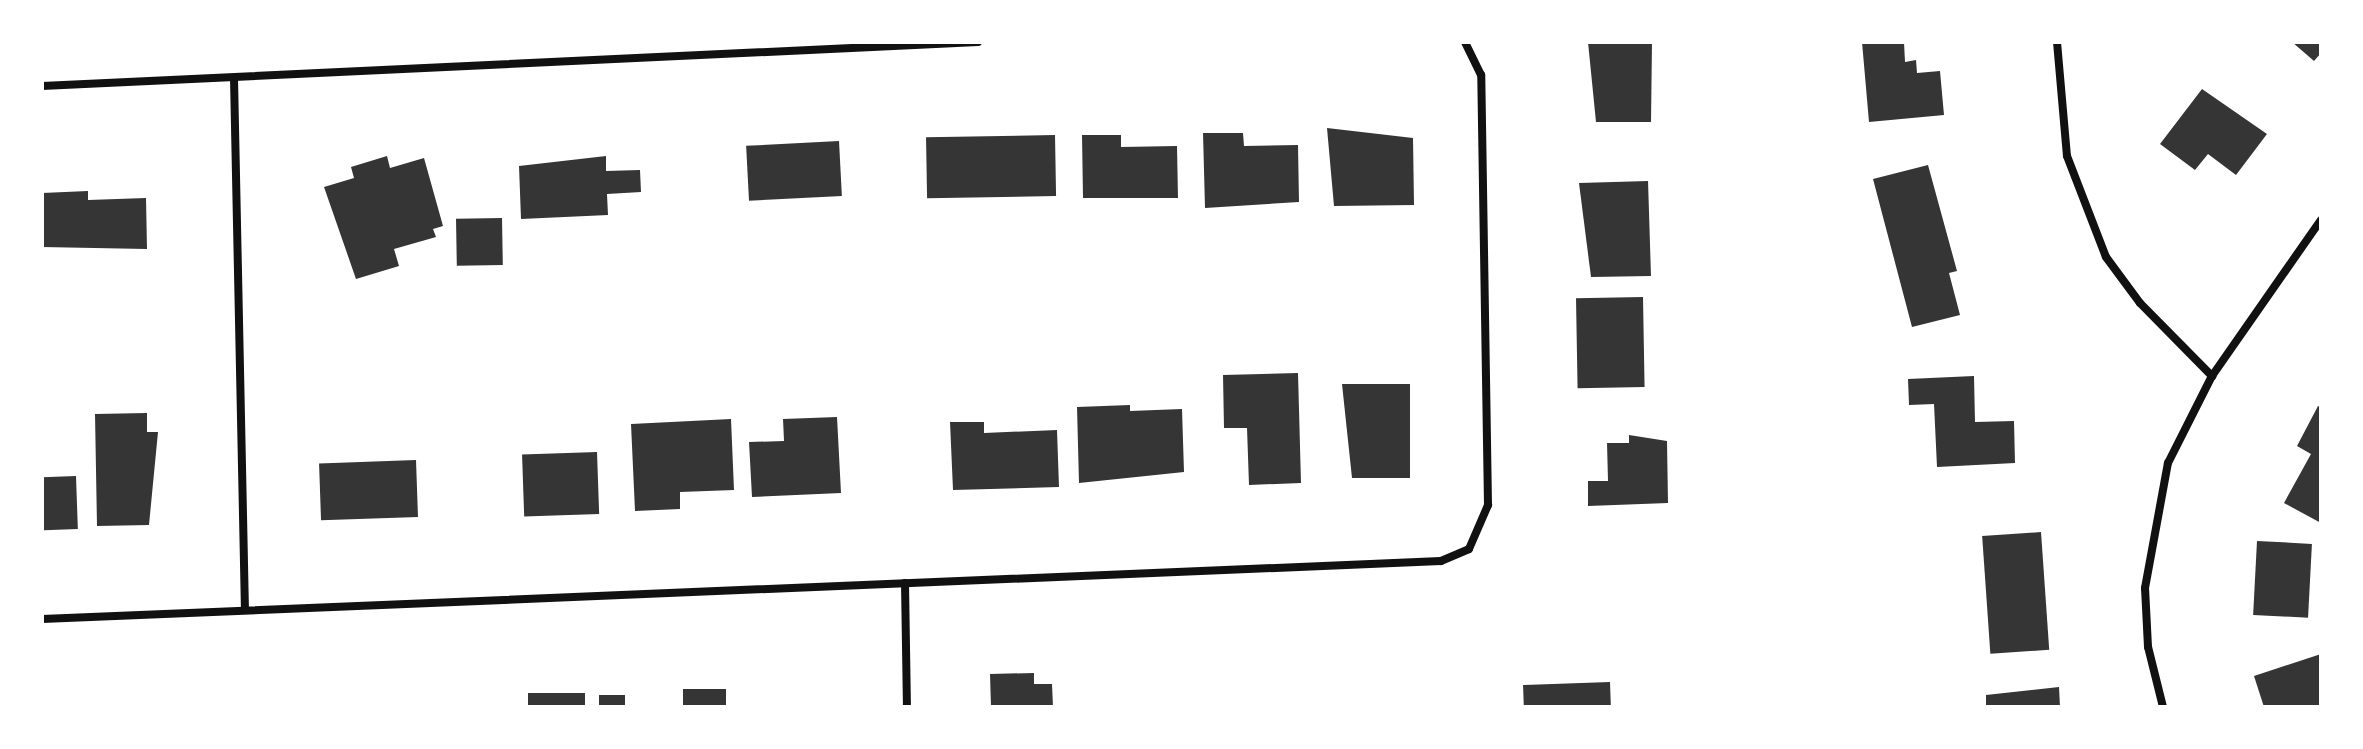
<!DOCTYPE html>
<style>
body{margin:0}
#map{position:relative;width:2363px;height:749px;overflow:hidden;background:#fff;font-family:Figtree,sans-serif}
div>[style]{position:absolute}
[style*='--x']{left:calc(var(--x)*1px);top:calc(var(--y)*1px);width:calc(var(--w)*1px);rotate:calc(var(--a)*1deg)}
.building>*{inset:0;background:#353535;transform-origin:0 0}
.minor>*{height:8px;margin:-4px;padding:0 4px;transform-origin:4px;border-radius:4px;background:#111}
span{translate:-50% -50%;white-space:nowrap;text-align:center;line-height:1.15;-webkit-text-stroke:6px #fff;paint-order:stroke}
.frame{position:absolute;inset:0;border:44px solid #fff;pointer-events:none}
</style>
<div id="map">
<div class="building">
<div style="clip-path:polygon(1588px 42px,1652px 42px,1651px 122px,1596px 122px)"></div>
<div style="clip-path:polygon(1862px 42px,1904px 42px,1905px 62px,1916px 60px,1917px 73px,1940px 71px,1944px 115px,1869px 122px)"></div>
<div style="clip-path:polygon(2292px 42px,2321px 42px,2321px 53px,2314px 61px)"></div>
<div style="clip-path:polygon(2202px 89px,2267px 134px,2236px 175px,2208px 154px,2195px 170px,2160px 144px)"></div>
<div style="clip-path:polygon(1327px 128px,1413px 138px,1414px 205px,1334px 206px)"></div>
<div style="clip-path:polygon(1203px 133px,1243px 133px,1244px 146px,1298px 145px,1299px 202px,1205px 208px)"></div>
<div style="left:1055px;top:135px;width:61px;height:129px;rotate:89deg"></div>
<div style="clip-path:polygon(1082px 135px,1121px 135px,1121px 147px,1177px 146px,1178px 198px,1083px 198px)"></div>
<div style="left:839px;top:141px;width:55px;height:93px;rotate:87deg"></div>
<div style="clip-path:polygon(387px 156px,390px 168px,424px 158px,443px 226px,433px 229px,436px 237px,394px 249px,399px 266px,356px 279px,324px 187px,354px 178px,351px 167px)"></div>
<div style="clip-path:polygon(606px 156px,606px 171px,640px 170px,641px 192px,607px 194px,608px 215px,521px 219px,519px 166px)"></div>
<div style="clip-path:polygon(1928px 165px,1957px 271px,1949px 273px,1960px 315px,1912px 327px,1873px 179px)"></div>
<div style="clip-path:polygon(1648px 181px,1651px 276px,1591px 277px,1579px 183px)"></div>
<div style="clip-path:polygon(88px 191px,88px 200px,146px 198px,147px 249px,42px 247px,42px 193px)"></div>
<div style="left:502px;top:218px;width:47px;height:46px;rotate:89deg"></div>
<div style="left:1643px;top:297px;width:90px;height:67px;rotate:89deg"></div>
<div style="clip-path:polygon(1298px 373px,1301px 483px,1249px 485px,1247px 428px,1224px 428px,1223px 375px)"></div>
<div style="clip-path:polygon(1974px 376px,1975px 422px,2014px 421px,2015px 463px,1937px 467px,1934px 404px,1909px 405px,1908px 379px)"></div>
<div style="clip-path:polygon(1342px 384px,1410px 384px,1410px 478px,1352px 478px)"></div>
<div style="clip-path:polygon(1130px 405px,1130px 411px,1182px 409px,1184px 472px,1079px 483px,1077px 407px)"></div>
<div style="clip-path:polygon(2318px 406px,2321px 407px,2321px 523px,2284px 503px,2311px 454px,2297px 446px)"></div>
<div style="clip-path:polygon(147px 413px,147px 432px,158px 432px,149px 525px,97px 526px,95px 414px)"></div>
<div style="clip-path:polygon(837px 417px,841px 493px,752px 497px,749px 442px,784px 441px,783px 419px)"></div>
<div style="clip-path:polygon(731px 419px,734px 490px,680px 492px,680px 509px,635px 511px,631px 424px)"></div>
<div style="clip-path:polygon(950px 422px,984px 422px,984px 433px,1057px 430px,1059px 487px,953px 490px)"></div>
<div style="clip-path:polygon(1629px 435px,1667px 441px,1668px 503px,1588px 506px,1588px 481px,1608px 481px,1607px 443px,1629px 443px)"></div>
<div style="left:597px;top:452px;width:62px;height:75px;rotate:88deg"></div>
<div style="left:416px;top:460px;width:57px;height:97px;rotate:88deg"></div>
<div style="left:76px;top:476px;width:53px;height:34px;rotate:88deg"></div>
<div style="left:2041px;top:532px;width:118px;height:59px;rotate:86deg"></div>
<div style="left:2257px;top:541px;width:55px;height:74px;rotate:3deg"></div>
<div style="clip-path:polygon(2321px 654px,2321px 707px,2264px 707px,2254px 676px)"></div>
<div style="clip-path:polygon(1034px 673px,1034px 684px,1052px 684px,1053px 707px,991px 707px,990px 674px)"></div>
<div style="left:1610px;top:682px;width:25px;height:87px;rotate:88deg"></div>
<div style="clip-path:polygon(2059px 687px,2060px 707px,1986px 707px,1986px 695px)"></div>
<div style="left:726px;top:689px;width:18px;height:43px;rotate:90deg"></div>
<div style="left:585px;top:693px;width:14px;height:57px;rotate:90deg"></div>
<div style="left:599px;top:695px;width:26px;height:12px"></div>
</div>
<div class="minor">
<div style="--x:2057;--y:42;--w:114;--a:85"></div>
<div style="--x:2067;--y:156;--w:108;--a:68.9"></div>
<div style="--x:2106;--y:257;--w:57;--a:53.5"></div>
<div style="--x:2140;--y:303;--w:103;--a:45.4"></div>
<div style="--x:234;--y:78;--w:532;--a:88.82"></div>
<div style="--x:42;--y:86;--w:937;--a:-2.69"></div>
<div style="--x:905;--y:583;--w:124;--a:89.1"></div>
<div style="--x:42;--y:619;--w:1400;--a:-2.37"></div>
<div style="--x:1441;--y:561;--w:30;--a:-23"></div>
<div style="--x:1469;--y:549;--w:48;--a:-66.6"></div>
<div style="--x:1488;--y:505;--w:430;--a:-90.9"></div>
<div style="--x:1481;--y:75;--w:37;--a:-116"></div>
<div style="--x:2163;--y:707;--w:62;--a:-104"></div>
<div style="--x:2148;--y:647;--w:59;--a:-92.9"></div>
<div style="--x:2145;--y:588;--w:127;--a:-79.6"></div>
<div style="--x:2168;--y:463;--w:97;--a:-63.2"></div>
<div style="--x:2212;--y:376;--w:190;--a:-55.1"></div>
</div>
<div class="frame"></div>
</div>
